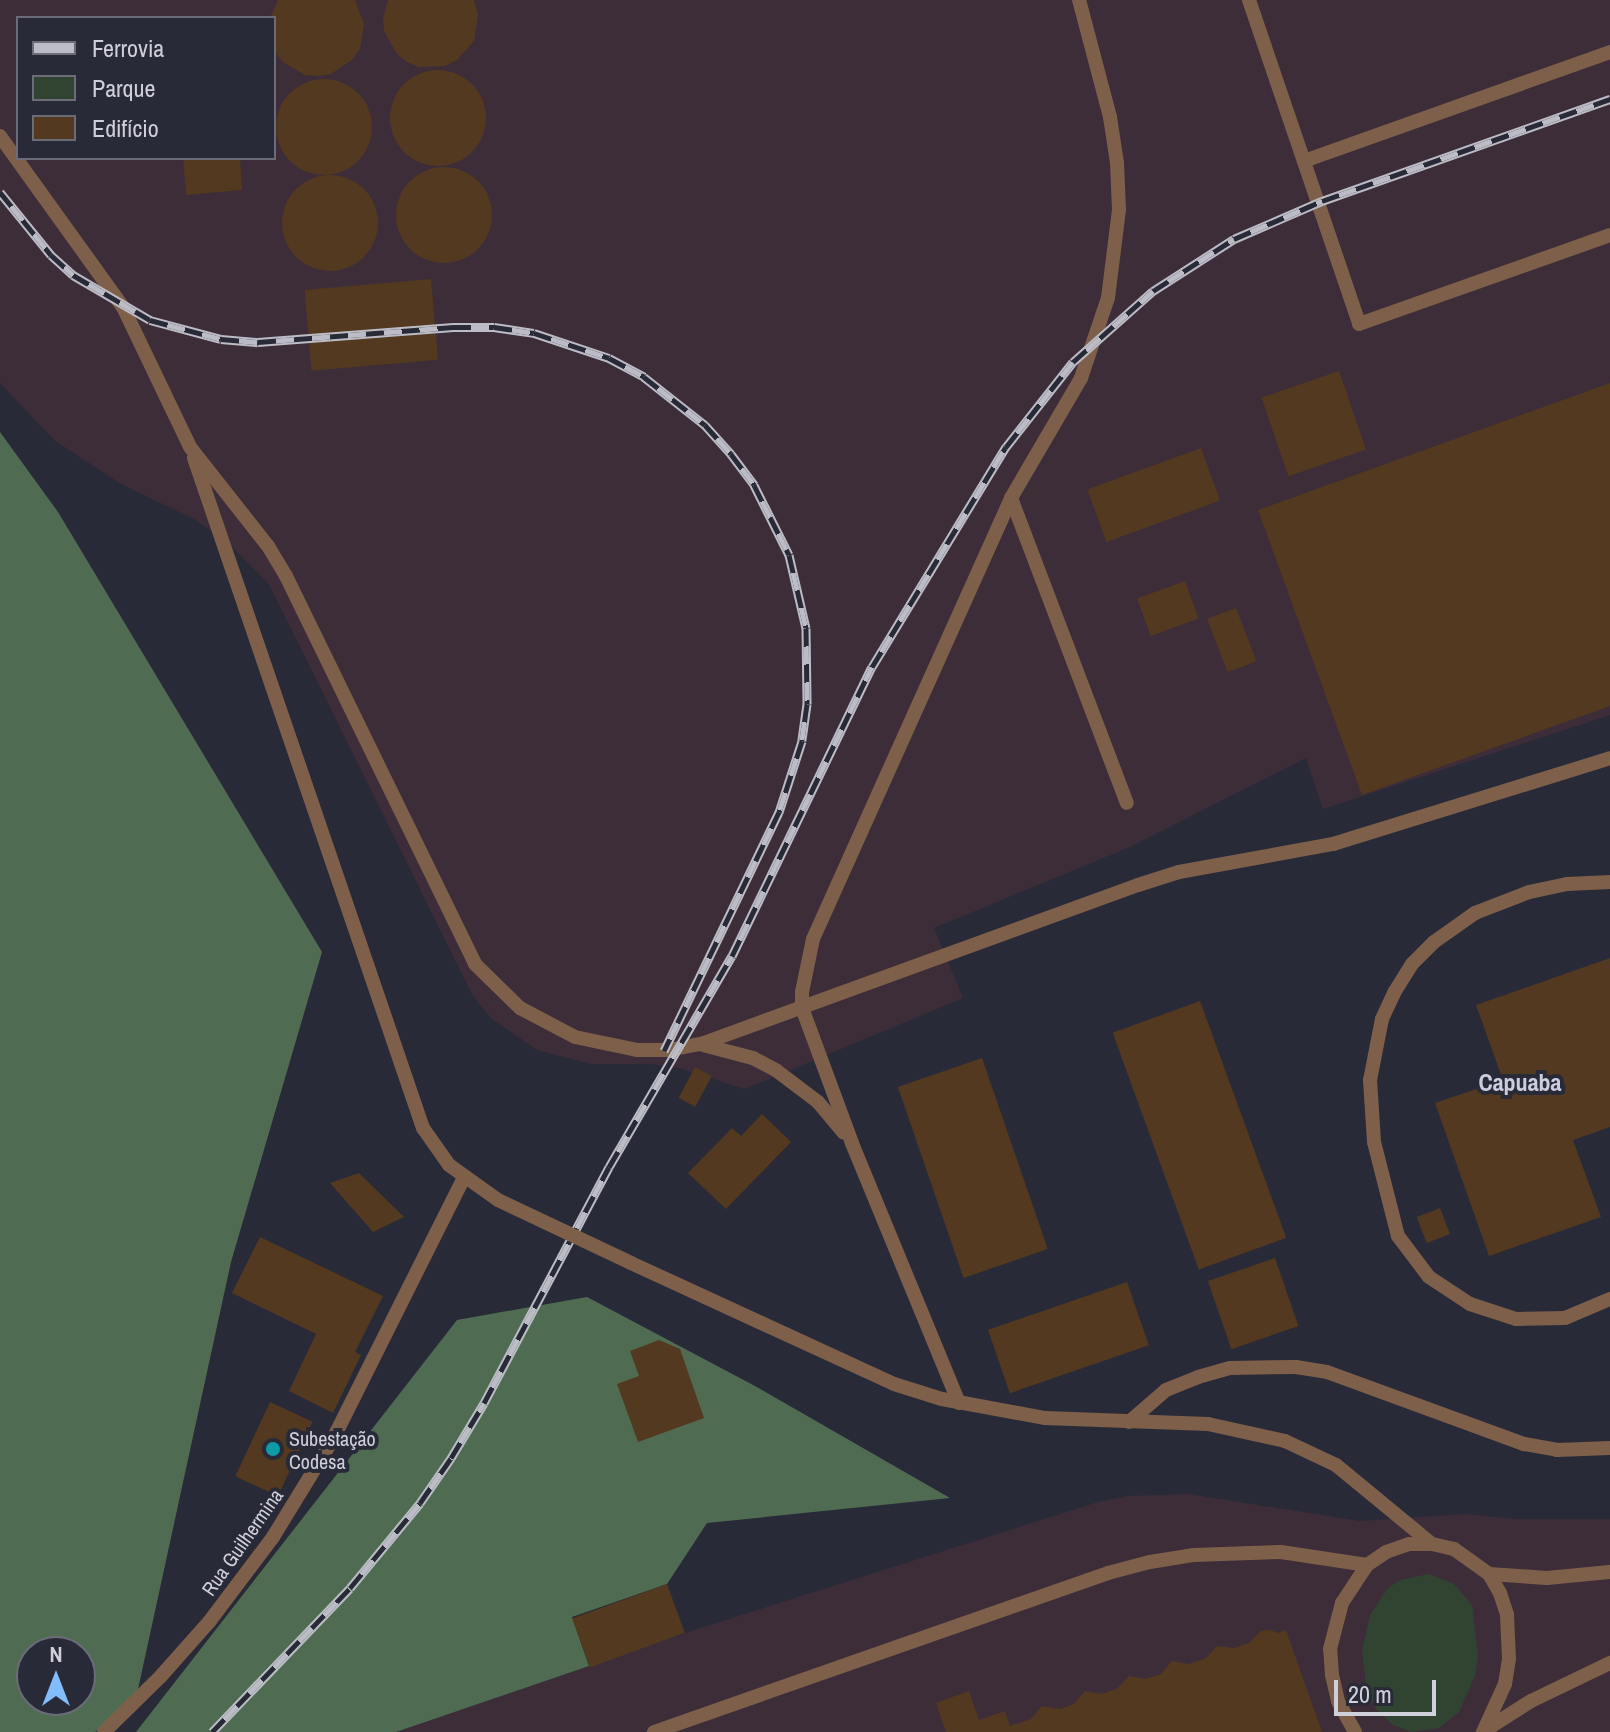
<!DOCTYPE html>
<meta charset="utf-8">
<style>
body{margin:0}
#map{position:relative;width:1610px;height:1732px;overflow:hidden;background:#292a38;font-family:"Archivo Narrow",sans-serif}
div>[style]{position:absolute}
[style*='--x']{left:calc(var(--x)*1px);top:calc(var(--y)*1px);width:calc(var(--w)*1px);rotate:calc(var(--a)*1deg)}
.industrial>*{inset:0;background:#3d2d39}
.green>*{inset:0;background:#314432}
.forest>*{inset:0;background:#4f6c52}
.building>*{inset:0;background:#52391f;transform-origin:0 0}
.round{border-radius:50%}
.service>*{height:14px;margin:-7px;padding:0 7px;transform-origin:7px;border-radius:7px;background:#7e604a}
.rail>*{height:9px;margin-top:-4.5px;transform-origin:0;background:repeating-linear-gradient(90deg,#292a38 0 18px,#bbbcc6 0 36px);box-sizing:border-box;border-block:2px solid #bbbcc6}
.service-bridge>*{height:14px;margin:-7px;padding:0 7px;transform-origin:7px;border-radius:7px;background:#7e604a}
.dots>*{width:22px;height:22px;translate:-50% -50%;box-sizing:border-box;border:4px solid #292a38;border-radius:50%}
span{translate:-50% -50%;white-space:nowrap;text-align:center;line-height:1.15;-webkit-text-stroke:8px #292a38;paint-order:stroke}
.poi-label{font-size:20px;color:#cfd0d9}
.left{translate:0 -50%;text-align:left}
.street-label{font-size:20px;color:#cfd0d9}
.quarter-label{font-size:24px;color:#cccddf;font-weight:700}
.legend{position:absolute;left:16px;top:16px;width:260px;height:144px;box-sizing:border-box;background:#292a38;border:2px solid #6b6c78;margin:0;padding:10px 14px;list-style:none;font-size:24px;color:#cfd0d9}
.legend li{display:flex;align-items:center;gap:16px;height:40px}
.legend b{width:40px;border:2px solid #6b6c78}
.north{position:absolute;left:16px;top:1636px;width:80px;height:80px;box-sizing:border-box;background:#292a38;border:2px solid #6b6c78;border-radius:50%;rotate:0deg;font-size:22px;font-weight:700;line-height:32px;text-align:center;color:#cfd0d9}
.north::after{content:'';display:block;margin:auto;width:28px;height:36px;background:#82bcfa;clip-path:polygon(50% 0,100% 100%,50% 72%,0 100%)}
.scale{position:absolute;left:1334px;top:1680px;width:102px;height:36px;box-sizing:border-box;border:4px solid #cfd0d9;border-top:0;padding-left:10px;font-size:24px;line-height:28px;white-space:nowrap;color:#cfd0d9;-webkit-text-stroke:6px #292a38;paint-order:stroke}
</style>
<div id="map">
<div class="industrial">
<div style="clip-path:polygon(evenodd,0 0,1610px 0,1610px 715px,1323px 809px,1306px 758px,1130px 847px,934px 928px,963px 998px,745px 1089px,682px 1069px,652px 1064px,591px 1064px,537px 1050px,491px 1018px,473px 996px,269px 584px,227px 542px,194px 519px,121px 484px,54px 440px,0 383px,0 0,18px 18px,274px 18px,274px 158px,18px 158px,18px 18px)"></div>
<div style="clip-path:polygon(1188px 1494px,1360px 1521px,1466px 1514px,1515px 1519px,1610px 1519px,1610px 1732px,396px 1732px,685px 1633px,1098px 1502px,1128px 1496px)"></div>
</div>
<div class="green">
<div style="clip-path:polygon(1429px 1574px,1454px 1584px,1472px 1605px,1478px 1656px,1475px 1676px,1459px 1712px,1439px 1728px,1411px 1732px,1393px 1725px,1376px 1709px,1367px 1691px,1362px 1651px,1370px 1615px,1388px 1588px,1400px 1580px)"></div>
</div>
<div class="forest">
<div style="clip-path:polygon(evenodd,0 432px,58px 512px,322px 952px,231px 1262px,135px 1703px,95px 1732px,0 1732px,0 432px,32px 1652px,80px 1652px,80px 1700px,32px 1700px,32px 1652px)"></div>
<div style="clip-path:polygon(587px 1297px,755px 1386px,950px 1498px,707px 1523px,667px 1584px,572px 1617px,589px 1666px,396px 1732px,136px 1732px,457px 1320px)"></div>
</div>
<div class="building">
<div style="clip-path:polygon(278px 0,355px 0,364px 24px,360px 49px,352px 60px,331px 74px,318px 76px,305px 75px,283px 62px,274px 51px,274px 18px,270px 18px)"></div>
<div style="clip-path:polygon(388px 0,474px 0,478px 15px,474px 41px,457px 60px,445px 66px,419px 67px,407px 62px,397px 54px,384px 31px,383px 18px)"></div>
<div class="round" style="left:390px;top:70px;width:96px;height:96px"></div>
<div class="round" style="left:276px;top:79px;width:96px;height:96px"></div>
<div style="clip-path:polygon(183px 158px,240px 158px,242px 190px,186px 195px)"></div>
<div class="round" style="left:396px;top:167px;width:96px;height:96px"></div>
<div class="round" style="left:282px;top:175px;width:96px;height:96px"></div>
<div style="left:431px;top:279px;width:81px;height:127px;rotate:85deg"></div>
<div style="left:1339px;top:371px;width:83px;height:82px;rotate:71deg"></div>
<div style="clip-path:polygon(1610px 383px,1610px 706px,1362px 795px,1258px 510px)"></div>
<div style="left:1201px;top:448px;width:56px;height:121px;rotate:70deg"></div>
<div style="left:1185px;top:581px;width:40px;height:51px;rotate:70deg"></div>
<div style="left:1236px;top:608px;width:57px;height:31px;rotate:69deg"></div>
<div style="clip-path:polygon(1610px 958px,1610px 1127px,1573px 1140px,1601px 1217px,1489px 1256px,1435px 1103px,1503px 1080px,1476px 1005px)"></div>
<div style="left:1200px;top:1001px;width:252px;height:93px;rotate:70deg"></div>
<div style="left:982px;top:1058px;width:202px;height:89px;rotate:71deg"></div>
<div style="left:695px;top:1067px;width:19px;height:35px;rotate:28deg"></div>
<div style="clip-path:polygon(762px 1114px,791px 1142px,726px 1209px,688px 1173px,732px 1128px,741px 1136px)"></div>
<div style="clip-path:polygon(359px 1173px,404px 1217px,373px 1232px,330px 1183px)"></div>
<div style="left:1440px;top:1208px;width:28px;height:25px;rotate:69deg"></div>
<div style="clip-path:polygon(260px 1237px,383px 1296px,355px 1352px,361px 1355px,333px 1413px,289px 1391px,316px 1334px,232px 1293px)"></div>
<div style="left:1275px;top:1258px;width:72px;height:71px;rotate:71deg"></div>
<div style="left:1127px;top:1282px;width:67px;height:147px;rotate:71deg"></div>
<div style="clip-path:polygon(659px 1340px,680px 1349px,704px 1418px,638px 1442px,617px 1384px,639px 1376px,630px 1351px)"></div>
<div style="left:270px;top:1402px;width:47px;height:82px;rotate:25deg"></div>
<div style="left:667px;top:1584px;width:52px;height:101px;rotate:70deg"></div>
<div style="clip-path:polygon(1270px 1630px,1278px 1633px,1286px 1630px,1322px 1732px,946px 1732px,936px 1703px,969px 1691px,979px 1720px,1005px 1711px,1010px 1726px,1031px 1719px,1042px 1706px,1060px 1709px,1074px 1704px,1085px 1691px,1102px 1694px,1118px 1688px,1129px 1676px,1146px 1679px,1161px 1674px,1172px 1661px,1189px 1664px,1206px 1658px,1217px 1646px,1234px 1648px,1249px 1643px,1261px 1631px)"></div>
</div>
<div class="service">
<div style="--x:1249;--y:0;--w:342;--a:71.2"></div>
<div style="--x:1359;--y:324;--w:266;--a:-19.5"></div>
<div style="--x:0;--y:136;--w:211;--a:54.3"></div>
<div style="--x:123;--y:307;--w:155;--a:64.4"></div>
<div style="--x:190;--y:447;--w:126;--a:51.8"></div>
<div style="--x:268;--y:546;--w:35;--a:59"></div>
<div style="--x:286;--y:576;--w:432;--a:64"></div>
<div style="--x:475;--y:964;--w:63;--a:44.4"></div>
<div style="--x:520;--y:1008;--w:62;--a:27.8"></div>
<div style="--x:575;--y:1037;--w:63;--a:11.8"></div>
<div style="--x:637;--y:1050;--w:32;--a:0"></div>
<div style="--x:669;--y:1050;--w:33;--a:-11"></div>
<div style="--x:701;--y:1044;--w:465;--a:-20"></div>
<div style="--x:1138;--y:885;--w:43;--a:-17.6"></div>
<div style="--x:1179;--y:872;--w:157;--a:-10.3"></div>
<div style="--x:1333;--y:844;--w:290;--a:-17.2"></div>
<div style="--x:1304;--y:161;--w:325;--a:-19.6"></div>
<div style="--x:194;--y:458;--w:708;--a:71.13"></div>
<div style="--x:423;--y:1128;--w:45;--a:54.9"></div>
<div style="--x:449;--y:1165;--w:60;--a:35.5"></div>
<div style="--x:1011;--y:498;--w:326;--a:69.2"></div>
<div style="--x:1610;--y:882;--w:43;--a:177.3"></div>
<div style="--x:1567;--y:884;--w:39;--a:168"></div>
<div style="--x:1529;--y:892;--w:58;--a:158.7"></div>
<div style="--x:1475;--y:913;--w:50;--a:144.7"></div>
<div style="--x:1434;--y:942;--w:31;--a:135"></div>
<div style="--x:1412;--y:964;--w:32;--a:122"></div>
<div style="--x:1395;--y:991;--w:31;--a:115"></div>
<div style="--x:1382;--y:1019;--w:62;--a:101.1"></div>
<div style="--x:1370;--y:1080;--w:62;--a:86.3"></div>
<div style="--x:1374;--y:1142;--w:97;--a:75.7"></div>
<div style="--x:1398;--y:1236;--w:51;--a:52.9"></div>
<div style="--x:1429;--y:1277;--w:49;--a:33.4"></div>
<div style="--x:1470;--y:1304;--w:48;--a:18.1"></div>
<div style="--x:1516;--y:1319;--w:49;--a:-1.2"></div>
<div style="--x:1565;--y:1318;--w:49;--a:-22.9"></div>
<div style="--x:703;--y:1045;--w:52;--a:14.6"></div>
<div style="--x:753;--y:1058;--w:27;--a:28"></div>
<div style="--x:777;--y:1071;--w:51;--a:37.1"></div>
<div style="--x:818;--y:1102;--w:40;--a:50"></div>
<div style="--x:631;--y:1263;--w:289;--a:24.7"></div>
<div style="--x:894;--y:1384;--w:50;--a:17.4"></div>
<div style="--x:942;--y:1399;--w:105;--a:10.5"></div>
<div style="--x:1045;--y:1418;--w:163;--a:2.1"></div>
<div style="--x:1208;--y:1424;--w:79;--a:12.4"></div>
<div style="--x:1285;--y:1441;--w:56;--a:25.2"></div>
<div style="--x:1336;--y:1465;--w:124;--a:39.5"></div>
<div style="--x:959;--y:1403;--w:281;--a:-112.4"></div>
<div style="--x:852;--y:1143;--w:144;--a:-110.3"></div>
<div style="--x:802;--y:1008;--w:16;--a:-90"></div>
<div style="--x:802;--y:992;--w:54;--a:-78.3"></div>
<div style="--x:813;--y:939;--w:483;--a:-65.8"></div>
<div style="--x:1011;--y:498;--w:139;--a:-59.7"></div>
<div style="--x:1081;--y:378;--w:84;--a:-71.4"></div>
<div style="--x:1108;--y:298;--w:89;--a:-82.9"></div>
<div style="--x:1119;--y:210;--w:47;--a:-92.4"></div>
<div style="--x:1117;--y:163;--w:47;--a:-98.7"></div>
<div style="--x:1110;--y:117;--w:121;--a:-104.8"></div>
<div style="--x:1129;--y:1422;--w:49;--a:-40.9"></div>
<div style="--x:1166;--y:1390;--w:35;--a:-22"></div>
<div style="--x:1198;--y:1377;--w:33;--a:-16"></div>
<div style="--x:1230;--y:1368;--w:66;--a:-0.9"></div>
<div style="--x:1296;--y:1367;--w:31;--a:9"></div>
<div style="--x:1327;--y:1372;--w:210;--a:20.1"></div>
<div style="--x:1524;--y:1444;--w:34;--a:10"></div>
<div style="--x:1557;--y:1450;--w:53;--a:-2.2"></div>
<div style="--x:1489;--y:1574;--w:58;--a:3.9"></div>
<div style="--x:1547;--y:1578;--w:63;--a:-5.4"></div>
<div style="--x:1487;--y:1729;--w:52;--a:-32.5"></div>
<div style="--x:1531;--y:1701;--w:88;--a:-25.7"></div>
<div style="--x:104;--y:1732;--w:80;--a:-44.5"></div>
<div style="--x:161;--y:1676;--w:72;--a:-48.4"></div>
<div style="--x:209;--y:1622;--w:106;--a:-53"></div>
<div style="--x:273;--y:1537;--w:115;--a:-58.5"></div>
<div style="--x:333;--y:1439;--w:291;--a:-63.4"></div>
<div style="--x:654;--y:1732;--w:481;--a:-19.3"></div>
<div style="--x:1108;--y:1573;--w:43;--a:-14.7"></div>
<div style="--x:1150;--y:1562;--w:45;--a:-9"></div>
<div style="--x:1194;--y:1555;--w:87;--a:-2"></div>
<div style="--x:1281;--y:1552;--w:87;--a:8.6"></div>
<div style="--x:1355;--y:1732;--w:35;--a:-119"></div>
<div style="--x:1338;--y:1701;--w:27;--a:-103"></div>
<div style="--x:1332;--y:1675;--w:26;--a:-94"></div>
<div style="--x:1330;--y:1649;--w:48;--a:-75.4"></div>
<div style="--x:1342;--y:1603;--w:45;--a:-56.7"></div>
<div style="--x:1367;--y:1565;--w:23;--a:-34"></div>
<div style="--x:1386;--y:1552;--w:24;--a:-19"></div>
<div style="--x:1409;--y:1544;--w:23;--a:0"></div>
<div style="--x:1432;--y:1544;--w:23;--a:13"></div>
<div style="--x:1454;--y:1549;--w:43;--a:35.5"></div>
<div style="--x:1489;--y:1574;--w:22;--a:60"></div>
<div style="--x:1500;--y:1593;--w:23;--a:72"></div>
<div style="--x:1507;--y:1615;--w:44;--a:87.4"></div>
<div style="--x:1509;--y:1659;--w:25;--a:99"></div>
<div style="--x:1505;--y:1684;--w:53;--a:114.6"></div>
</div>
<div class="rail">
<div style="--x:0;--y:192;--w:81;--a:51"></div>
<div style="--x:51;--y:255;--w:30;--a:42"></div>
<div style="--x:73;--y:275;--w:89;--a:30.3"></div>
<div style="--x:150;--y:320;--w:73;--a:15"></div>
<div style="--x:221;--y:339;--w:37;--a:5"></div>
<div style="--x:258;--y:342;--w:196;--a:-4.4"></div>
<div style="--x:453;--y:327;--w:41;--a:0"></div>
<div style="--x:494;--y:327;--w:40;--a:8.5"></div>
<div style="--x:534;--y:333;--w:79;--a:18.4"></div>
<div style="--x:609;--y:358;--w:40;--a:28"></div>
<div style="--x:644;--y:377;--w:78;--a:38.2"></div>
<div style="--x:705;--y:425;--w:39;--a:48"></div>
<div style="--x:731;--y:454;--w:39;--a:53"></div>
<div style="--x:754;--y:485;--w:78;--a:63.4"></div>
<div style="--x:789;--y:555;--w:75;--a:76.9"></div>
<div style="--x:806;--y:628;--w:76;--a:89.2"></div>
<div style="--x:807;--y:704;--w:37;--a:98"></div>
<div style="--x:802;--y:741;--w:75;--a:107.9"></div>
<div style="--x:779;--y:812;--w:265;--a:115.7"></div>
<div style="--x:212;--y:1732;--w:199;--a:-46.2"></div>
<div style="--x:350;--y:1588;--w:110;--a:-50.5"></div>
<div style="--x:420;--y:1503;--w:55;--a:-55.4"></div>
<div style="--x:451;--y:1458;--w:64;--a:-59"></div>
<div style="--x:484;--y:1403;--w:267;--a:-62.1"></div>
<div style="--x:609;--y:1167;--w:244;--a:-59.8"></div>
<div style="--x:732;--y:956;--w:321;--a:-64.2"></div>
<div style="--x:872;--y:667;--w:258;--a:-58.7"></div>
<div style="--x:1006;--y:447;--w:108;--a:-51.8"></div>
<div style="--x:1073;--y:362;--w:107;--a:-41.6"></div>
<div style="--x:1153;--y:291;--w:96;--a:-32.7"></div>
<div style="--x:1234;--y:239;--w:96;--a:-23.4"></div>
<div style="--x:1322;--y:201;--w:306;--a:-19.5"></div>
</div>
<div class="service-bridge">
<div style="--x:498;--y:1200;--w:147;--a:25.3"></div>
</div>
<div class="dots">
<div style="left:273px;top:1449px;background:#0f9aa8"></div>
</div>
<div class="poi-label">
<span class="left" style="left:289px;top:1450px">Subestação<br>Codesa</span>
</div>
<div class="street-label">
<span style="left:242px;top:1542px;rotate:-55deg">Rua Guilhermina</span>
</div>
<div class="quarter-label">
<span style="left:1520px;top:1083px">Capuaba</span>
</div>
<ul class="legend">
<li><b style="height:10px;background:#bbbcc6"></b>Ferrovia</li>
<li><b style="height:22px;background:#314432"></b>Parque</li>
<li><b style="height:22px;background:#52391f"></b>Edifício</li>
</ul>
<div class="north">N</div>
<div class="scale">20 m</div>
</div>
